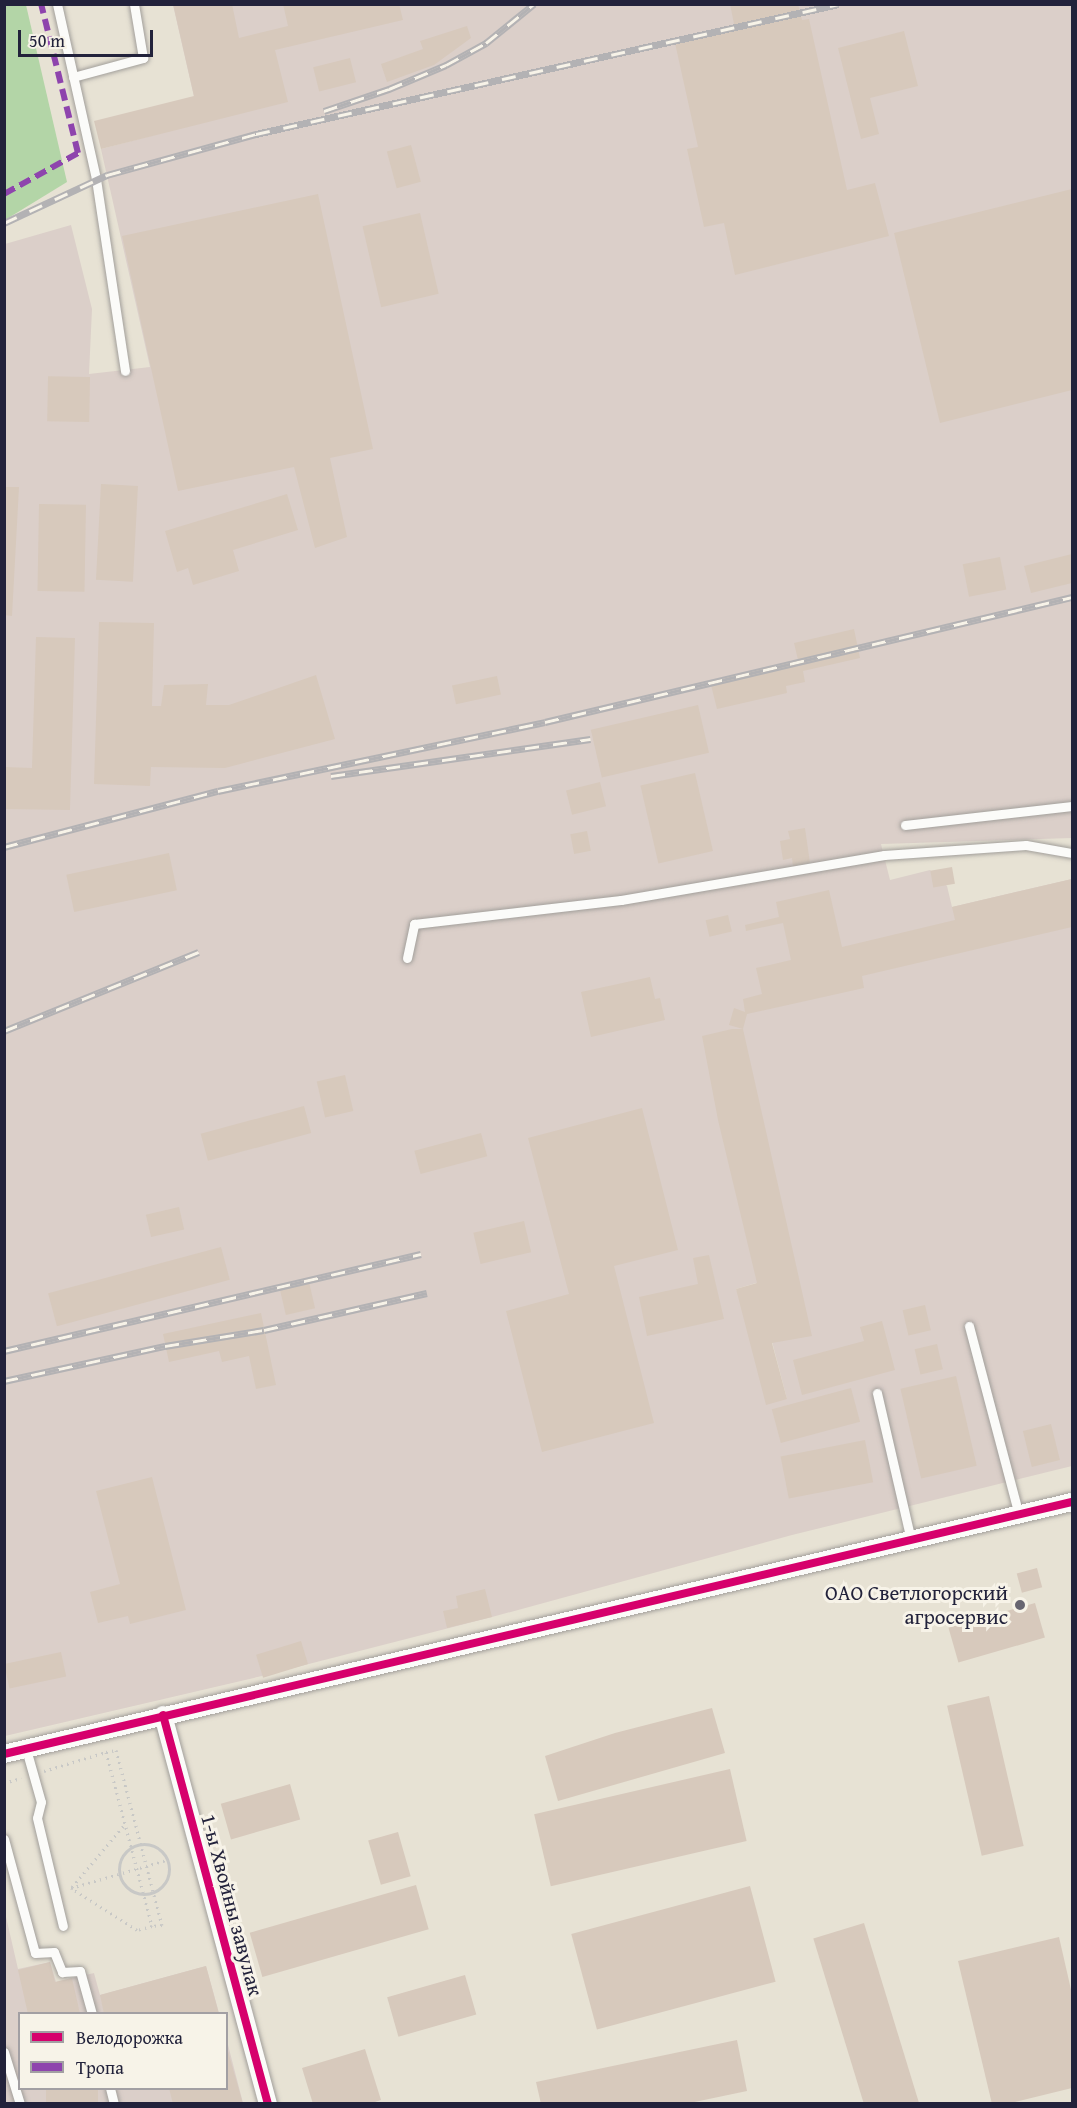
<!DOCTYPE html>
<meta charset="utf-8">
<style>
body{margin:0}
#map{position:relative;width:1077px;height:2108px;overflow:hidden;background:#e7e2d4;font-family:"Gentium Book Plus",serif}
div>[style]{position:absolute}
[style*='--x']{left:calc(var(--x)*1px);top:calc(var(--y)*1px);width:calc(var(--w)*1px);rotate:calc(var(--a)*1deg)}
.industrial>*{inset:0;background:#dbcfc9}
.green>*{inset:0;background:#b3d5a7}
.building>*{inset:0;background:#d7c9bc;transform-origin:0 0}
.path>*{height:3px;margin-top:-1.5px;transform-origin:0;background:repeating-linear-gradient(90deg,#c8c8c6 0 1.5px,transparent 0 6px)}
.path>.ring{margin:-1.5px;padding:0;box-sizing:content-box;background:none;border:3px solid #c8c8c6;border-radius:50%}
.roads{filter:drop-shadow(0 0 2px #a29f9b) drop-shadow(0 0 2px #a29f9b)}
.service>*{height:9px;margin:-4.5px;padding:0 4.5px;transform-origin:4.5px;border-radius:4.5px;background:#fbfbf9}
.minor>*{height:18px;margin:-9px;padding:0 9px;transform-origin:9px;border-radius:9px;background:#fbfbf9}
.rail>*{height:7px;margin-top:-3.5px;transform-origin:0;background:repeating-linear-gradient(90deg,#f7f3e8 0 14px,#b3b2b4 0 28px);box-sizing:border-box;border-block:2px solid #b3b2b4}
.quiet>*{height:6px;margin-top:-3px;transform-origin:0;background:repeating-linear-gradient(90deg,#8e44ad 0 12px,transparent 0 18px)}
.cycleway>*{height:8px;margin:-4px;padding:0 4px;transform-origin:4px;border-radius:4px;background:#d6006c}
.dots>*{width:16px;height:16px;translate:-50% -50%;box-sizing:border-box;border:3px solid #f7f3e8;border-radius:50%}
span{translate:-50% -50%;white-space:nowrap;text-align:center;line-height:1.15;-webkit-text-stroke:6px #f7f3e8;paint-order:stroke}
.poi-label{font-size:21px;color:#22223b}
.right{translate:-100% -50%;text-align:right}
.street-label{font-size:21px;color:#22223b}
.frame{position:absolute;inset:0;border:6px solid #22223b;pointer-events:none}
.legend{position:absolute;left:18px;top:2012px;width:210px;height:78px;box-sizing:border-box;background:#f7f3e8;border:2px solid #a29fa3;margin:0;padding:8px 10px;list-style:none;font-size:18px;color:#22223b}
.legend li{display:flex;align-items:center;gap:12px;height:30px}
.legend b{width:30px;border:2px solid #a29fa3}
.scale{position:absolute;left:18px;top:30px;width:135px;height:27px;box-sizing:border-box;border:3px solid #22223b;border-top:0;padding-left:8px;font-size:18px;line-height:21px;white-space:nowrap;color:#22223b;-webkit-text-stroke:4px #f7f3e8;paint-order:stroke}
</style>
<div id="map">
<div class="industrial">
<div style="clip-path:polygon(evenodd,173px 5px,1072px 5px,1072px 838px,881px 844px,890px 880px,930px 870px,947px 886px,952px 907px,1072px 879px,1072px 1466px,792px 1535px,492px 1617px,262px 1676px,5px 1736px,5px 244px,71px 225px,92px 309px,89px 374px,150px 367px,101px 149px,200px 123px,173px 5px,756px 1283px,757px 1284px,787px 1399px,736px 1289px,756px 1283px)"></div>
<div style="clip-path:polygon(4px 1908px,18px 1969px,50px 1962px,56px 1982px,94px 1973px,100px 1995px,206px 1966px,219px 2013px,20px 2014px,20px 2088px,226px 2088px,227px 2041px,243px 2103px,5px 2103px)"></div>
</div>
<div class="green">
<div style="clip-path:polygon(5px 4px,26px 5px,67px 182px,5px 220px)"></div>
</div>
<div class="building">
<div style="clip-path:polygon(173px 4px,232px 4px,239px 38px,288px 26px,283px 4px,399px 4px,403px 20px,275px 50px,288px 102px,101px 149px,94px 121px,194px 96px)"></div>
<div style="clip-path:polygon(730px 4px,798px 4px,802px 20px,809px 19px,847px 190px,875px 183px,889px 236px,735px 275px,724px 223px,704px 227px,687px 149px,698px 147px,675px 43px,735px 29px)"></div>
<div style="clip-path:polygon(467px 26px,471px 38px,434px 65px,387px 82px,381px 64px,423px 49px,420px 41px)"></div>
<div style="clip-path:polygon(904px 31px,918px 86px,870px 98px,879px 134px,861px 139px,838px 48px)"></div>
<div style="left:350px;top:58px;width:25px;height:38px;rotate:76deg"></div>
<div style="left:411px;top:145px;width:38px;height:25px;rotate:75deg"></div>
<div style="clip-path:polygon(1072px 189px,1072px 390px,940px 423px,894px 233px)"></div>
<div style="clip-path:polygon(318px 194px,373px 449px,330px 458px,347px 537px,315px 548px,294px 467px,178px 491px,122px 236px)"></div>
<div style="left:420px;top:213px;width:83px;height:59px;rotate:77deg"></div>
<div style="left:90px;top:377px;width:45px;height:42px;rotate:91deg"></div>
<div style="left:101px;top:484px;width:37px;height:96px;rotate:3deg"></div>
<div style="clip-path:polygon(4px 487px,19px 487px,12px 616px,4px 615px)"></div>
<div style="clip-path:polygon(287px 494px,298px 530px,233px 550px,239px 571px,193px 585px,188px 568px,177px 572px,165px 531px)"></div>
<div style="left:39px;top:504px;width:47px;height:87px;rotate:1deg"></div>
<div style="clip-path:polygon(1072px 554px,1072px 583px,1031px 593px,1024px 566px)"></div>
<div style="left:1000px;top:557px;width:33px;height:38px;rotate:79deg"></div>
<div style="clip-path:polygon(99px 622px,154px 623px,152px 706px,161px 706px,164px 685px,208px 684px,206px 705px,229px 705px,316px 675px,335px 739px,225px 768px,151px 767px,150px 786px,94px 784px)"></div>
<div style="clip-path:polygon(854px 629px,860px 658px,803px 671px,805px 682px,786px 686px,787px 693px,717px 709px,710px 681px,798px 660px,794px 643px)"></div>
<div style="clip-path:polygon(36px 637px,75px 638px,70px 810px,4px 809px,4px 767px,32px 768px)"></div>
<div style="left:497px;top:676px;width:19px;height:46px;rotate:78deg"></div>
<div style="left:698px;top:705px;width:49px;height:110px;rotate:77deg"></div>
<div style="left:695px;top:773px;width:80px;height:56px;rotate:77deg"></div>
<div style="left:600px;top:782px;width:25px;height:35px;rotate:76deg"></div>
<div style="clip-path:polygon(805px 828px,810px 863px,793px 866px,792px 858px,783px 860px,780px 841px,790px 839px,788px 831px)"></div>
<div style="left:587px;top:831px;width:20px;height:17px;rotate:79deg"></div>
<div style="left:169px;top:853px;width:38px;height:105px;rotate:78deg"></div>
<div style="left:952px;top:867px;width:17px;height:22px;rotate:80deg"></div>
<div style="clip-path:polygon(1072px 879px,1072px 927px,862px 976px,864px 988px,747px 1014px,743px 1029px,729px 1025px,734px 1008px,745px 1012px,743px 999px,762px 994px,756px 968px,791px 960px,783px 923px,746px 931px,745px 925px,779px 917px,776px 902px,829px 890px,842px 947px,955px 920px,952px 907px)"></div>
<div style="left:728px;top:915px;width:17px;height:23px;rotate:77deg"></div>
<div style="clip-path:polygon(650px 977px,655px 999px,660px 998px,665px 1020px,591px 1037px,581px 992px)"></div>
<div style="clip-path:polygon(732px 1029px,743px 1029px,812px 1336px,772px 1343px,787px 1399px,766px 1405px,736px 1289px,757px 1283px,718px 1120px,702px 1036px)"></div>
<div style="left:345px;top:1075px;width:37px;height:29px;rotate:77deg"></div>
<div style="left:304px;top:1106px;width:28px;height:107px;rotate:75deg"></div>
<div style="clip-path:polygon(642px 1108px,678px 1250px,614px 1266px,654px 1423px,542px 1452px,506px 1311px,569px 1294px,528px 1138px)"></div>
<div style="left:481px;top:1133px;width:24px;height:69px;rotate:75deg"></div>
<div style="left:179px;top:1207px;width:23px;height:34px;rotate:77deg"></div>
<div style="left:524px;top:1221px;width:32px;height:52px;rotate:77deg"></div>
<div style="left:221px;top:1247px;width:34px;height:179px;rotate:75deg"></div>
<div style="clip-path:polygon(709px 1255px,724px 1319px,647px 1336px,639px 1297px,698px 1284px,693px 1258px)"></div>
<div style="left:309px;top:1282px;width:27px;height:30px;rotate:77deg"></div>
<div style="left:925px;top:1305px;width:26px;height:23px;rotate:77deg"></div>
<div style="clip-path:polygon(261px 1313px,276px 1385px,256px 1389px,249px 1356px,222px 1362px,219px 1351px,169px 1362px,163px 1334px)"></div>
<div style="clip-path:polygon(882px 1321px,895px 1370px,802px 1395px,793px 1360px,864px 1341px,860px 1327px)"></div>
<div style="left:937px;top:1344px;width:26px;height:23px;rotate:77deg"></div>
<div style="left:956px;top:1376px;width:92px;height:57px;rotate:77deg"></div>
<div style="left:851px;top:1388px;width:35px;height:82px;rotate:75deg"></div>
<div style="left:1051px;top:1424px;width:37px;height:29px;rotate:76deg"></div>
<div style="left:865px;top:1440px;width:43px;height:86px;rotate:79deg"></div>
<div style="clip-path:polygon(152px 1477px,186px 1610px,130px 1624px,128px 1616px,98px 1623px,90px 1592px,120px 1584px,96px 1491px)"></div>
<div style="left:1037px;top:1568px;width:20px;height:21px;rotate:75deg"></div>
<div style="clip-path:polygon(485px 1589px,492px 1617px,447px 1628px,443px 1611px,458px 1608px,456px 1596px)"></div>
<div style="left:1035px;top:1603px;width:36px;height:90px;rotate:74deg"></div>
<div style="left:301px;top:1641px;width:24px;height:47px;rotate:73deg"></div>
<div style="left:61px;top:1652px;width:25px;height:58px;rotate:78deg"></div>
<div style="left:989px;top:1696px;width:154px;height:43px;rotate:77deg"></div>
<div style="clip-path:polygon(712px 1708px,725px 1753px,558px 1801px,545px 1756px,615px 1733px)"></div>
<div style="left:730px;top:1769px;width:74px;height:201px;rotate:77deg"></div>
<div style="left:290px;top:1784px;width:37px;height:72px;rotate:74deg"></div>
<div style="left:398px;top:1832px;width:46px;height:31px;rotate:74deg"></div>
<div style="left:416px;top:1885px;width:46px;height:173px;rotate:74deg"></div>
<div style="left:750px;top:1886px;width:99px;height:185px;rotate:75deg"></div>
<div style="left:864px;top:1923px;width:189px;height:53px;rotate:73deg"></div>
<div style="clip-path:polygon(1059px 1937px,1072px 1994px,1072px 2088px,1007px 2104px,992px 2104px,958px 1961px)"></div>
<div style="clip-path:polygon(50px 1962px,55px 1982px,72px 1978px,80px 2014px,28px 2014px,18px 1970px)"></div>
<div style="clip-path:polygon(206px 1966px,219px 2014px,104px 2014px,100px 1995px)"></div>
<div style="left:465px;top:1975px;width:41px;height:81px;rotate:74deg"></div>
<div style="clip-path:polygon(737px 2040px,747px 2091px,685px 2104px,541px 2104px,536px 2082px)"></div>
<div style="clip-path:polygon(226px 2044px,243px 2104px,173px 2104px,169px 2088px,226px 2088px)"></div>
<div style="clip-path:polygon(365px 2049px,381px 2100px,369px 2104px,313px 2104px,302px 2068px)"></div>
<div style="left:46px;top:2088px;width:52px;height:16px"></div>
</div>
<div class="path">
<div style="--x:106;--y:1752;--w:10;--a:-11"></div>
<div style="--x:116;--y:1750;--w:181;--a:75.3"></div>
<div style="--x:162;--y:1925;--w:10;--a:174"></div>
<div style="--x:44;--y:1771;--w:65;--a:-17"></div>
<div style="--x:106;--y:1752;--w:180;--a:75.2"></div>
<div style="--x:152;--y:1926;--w:16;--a:165"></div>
<div style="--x:137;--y:1930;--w:78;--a:-147.5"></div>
<div style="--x:4;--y:1783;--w:18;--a:-16"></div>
<div class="ring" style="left:119px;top:1844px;width:47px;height:47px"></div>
<div style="--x:72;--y:1887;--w:82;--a:-49.9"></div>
<div style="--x:71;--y:1888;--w:100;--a:-16.3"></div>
</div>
<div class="roads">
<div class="service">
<div style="--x:57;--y:4;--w:179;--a:77.4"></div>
<div style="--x:96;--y:179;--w:194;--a:81.4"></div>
<div style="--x:73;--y:77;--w:73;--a:-15.2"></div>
<div style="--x:143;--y:58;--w:55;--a:-99.5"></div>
<div style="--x:905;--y:825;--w:168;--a:-6.5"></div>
<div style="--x:407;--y:958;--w:35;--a:-78"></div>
<div style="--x:414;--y:924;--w:208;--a:-6.6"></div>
<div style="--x:621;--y:900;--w:267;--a:-9.7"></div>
<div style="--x:884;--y:855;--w:142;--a:-4"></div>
<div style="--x:1026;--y:845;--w:47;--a:9.9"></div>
<div style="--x:969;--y:1326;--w:196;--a:75.2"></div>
<div style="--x:877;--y:1393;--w:151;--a:77"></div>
<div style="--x:26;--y:1749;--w:55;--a:74.2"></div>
<div style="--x:41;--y:1802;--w:16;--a:104"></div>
<div style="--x:37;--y:1818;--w:111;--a:76.5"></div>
<div style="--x:4;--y:1839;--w:118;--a:74.8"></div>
<div style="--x:35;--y:1953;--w:19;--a:-3"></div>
<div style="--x:54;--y:1952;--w:22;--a:68"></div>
<div style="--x:62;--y:1972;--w:18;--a:-3"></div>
<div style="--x:80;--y:1971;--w:45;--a:74.4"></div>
<div style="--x:4;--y:2052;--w:54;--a:72.9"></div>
<div style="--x:110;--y:2088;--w:16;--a:76"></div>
</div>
<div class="minor">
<div style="--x:163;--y:1715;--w:403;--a:74.9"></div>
<div style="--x:4;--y:1754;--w:1097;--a:-13.28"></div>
</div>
</div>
<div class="rail">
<div style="--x:324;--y:111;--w:69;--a:-18.7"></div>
<div style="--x:389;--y:89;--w:62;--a:-22.8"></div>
<div style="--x:446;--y:65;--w:46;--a:-28.8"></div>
<div style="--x:486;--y:43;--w:62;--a:-39.1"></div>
<div style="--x:4;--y:223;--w:114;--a:-25"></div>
<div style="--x:107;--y:175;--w:155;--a:-15.4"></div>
<div style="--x:256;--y:134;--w:597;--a:-12.57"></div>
<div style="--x:331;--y:776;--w:262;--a:-8.1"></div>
<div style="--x:4;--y:847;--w:221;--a:-14.7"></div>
<div style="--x:218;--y:791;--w:334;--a:-11.9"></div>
<div style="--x:545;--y:722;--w:542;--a:-13.34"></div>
<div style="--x:4;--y:1031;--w:210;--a:-22.1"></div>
<div style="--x:4;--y:1351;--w:428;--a:-13.1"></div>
<div style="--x:4;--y:1381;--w:165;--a:-12.3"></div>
<div style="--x:165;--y:1346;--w:100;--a:-9.2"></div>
<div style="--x:264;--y:1330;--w:167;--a:-12.8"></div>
</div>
<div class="quiet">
<div style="--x:4;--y:194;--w:85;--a:-29"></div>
<div style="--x:78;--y:153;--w:154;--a:-103.9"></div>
</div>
<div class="cycleway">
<div style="--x:163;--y:1715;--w:403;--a:74.9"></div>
<div style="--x:4;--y:1754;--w:1097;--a:-13.28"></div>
</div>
<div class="dots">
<div style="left:1020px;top:1605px;background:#676571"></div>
</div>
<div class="poi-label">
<span class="right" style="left:1008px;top:1605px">ОАО Светлогорский<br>агросервис</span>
</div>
<div class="street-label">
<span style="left:232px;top:1905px;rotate:75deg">1-ы Хвойны завулак</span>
</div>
<div class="frame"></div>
<ul class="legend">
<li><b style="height:8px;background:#d6006c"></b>Велодорожка</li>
<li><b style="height:8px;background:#8e44ad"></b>Тропа</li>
</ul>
<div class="scale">50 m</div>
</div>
